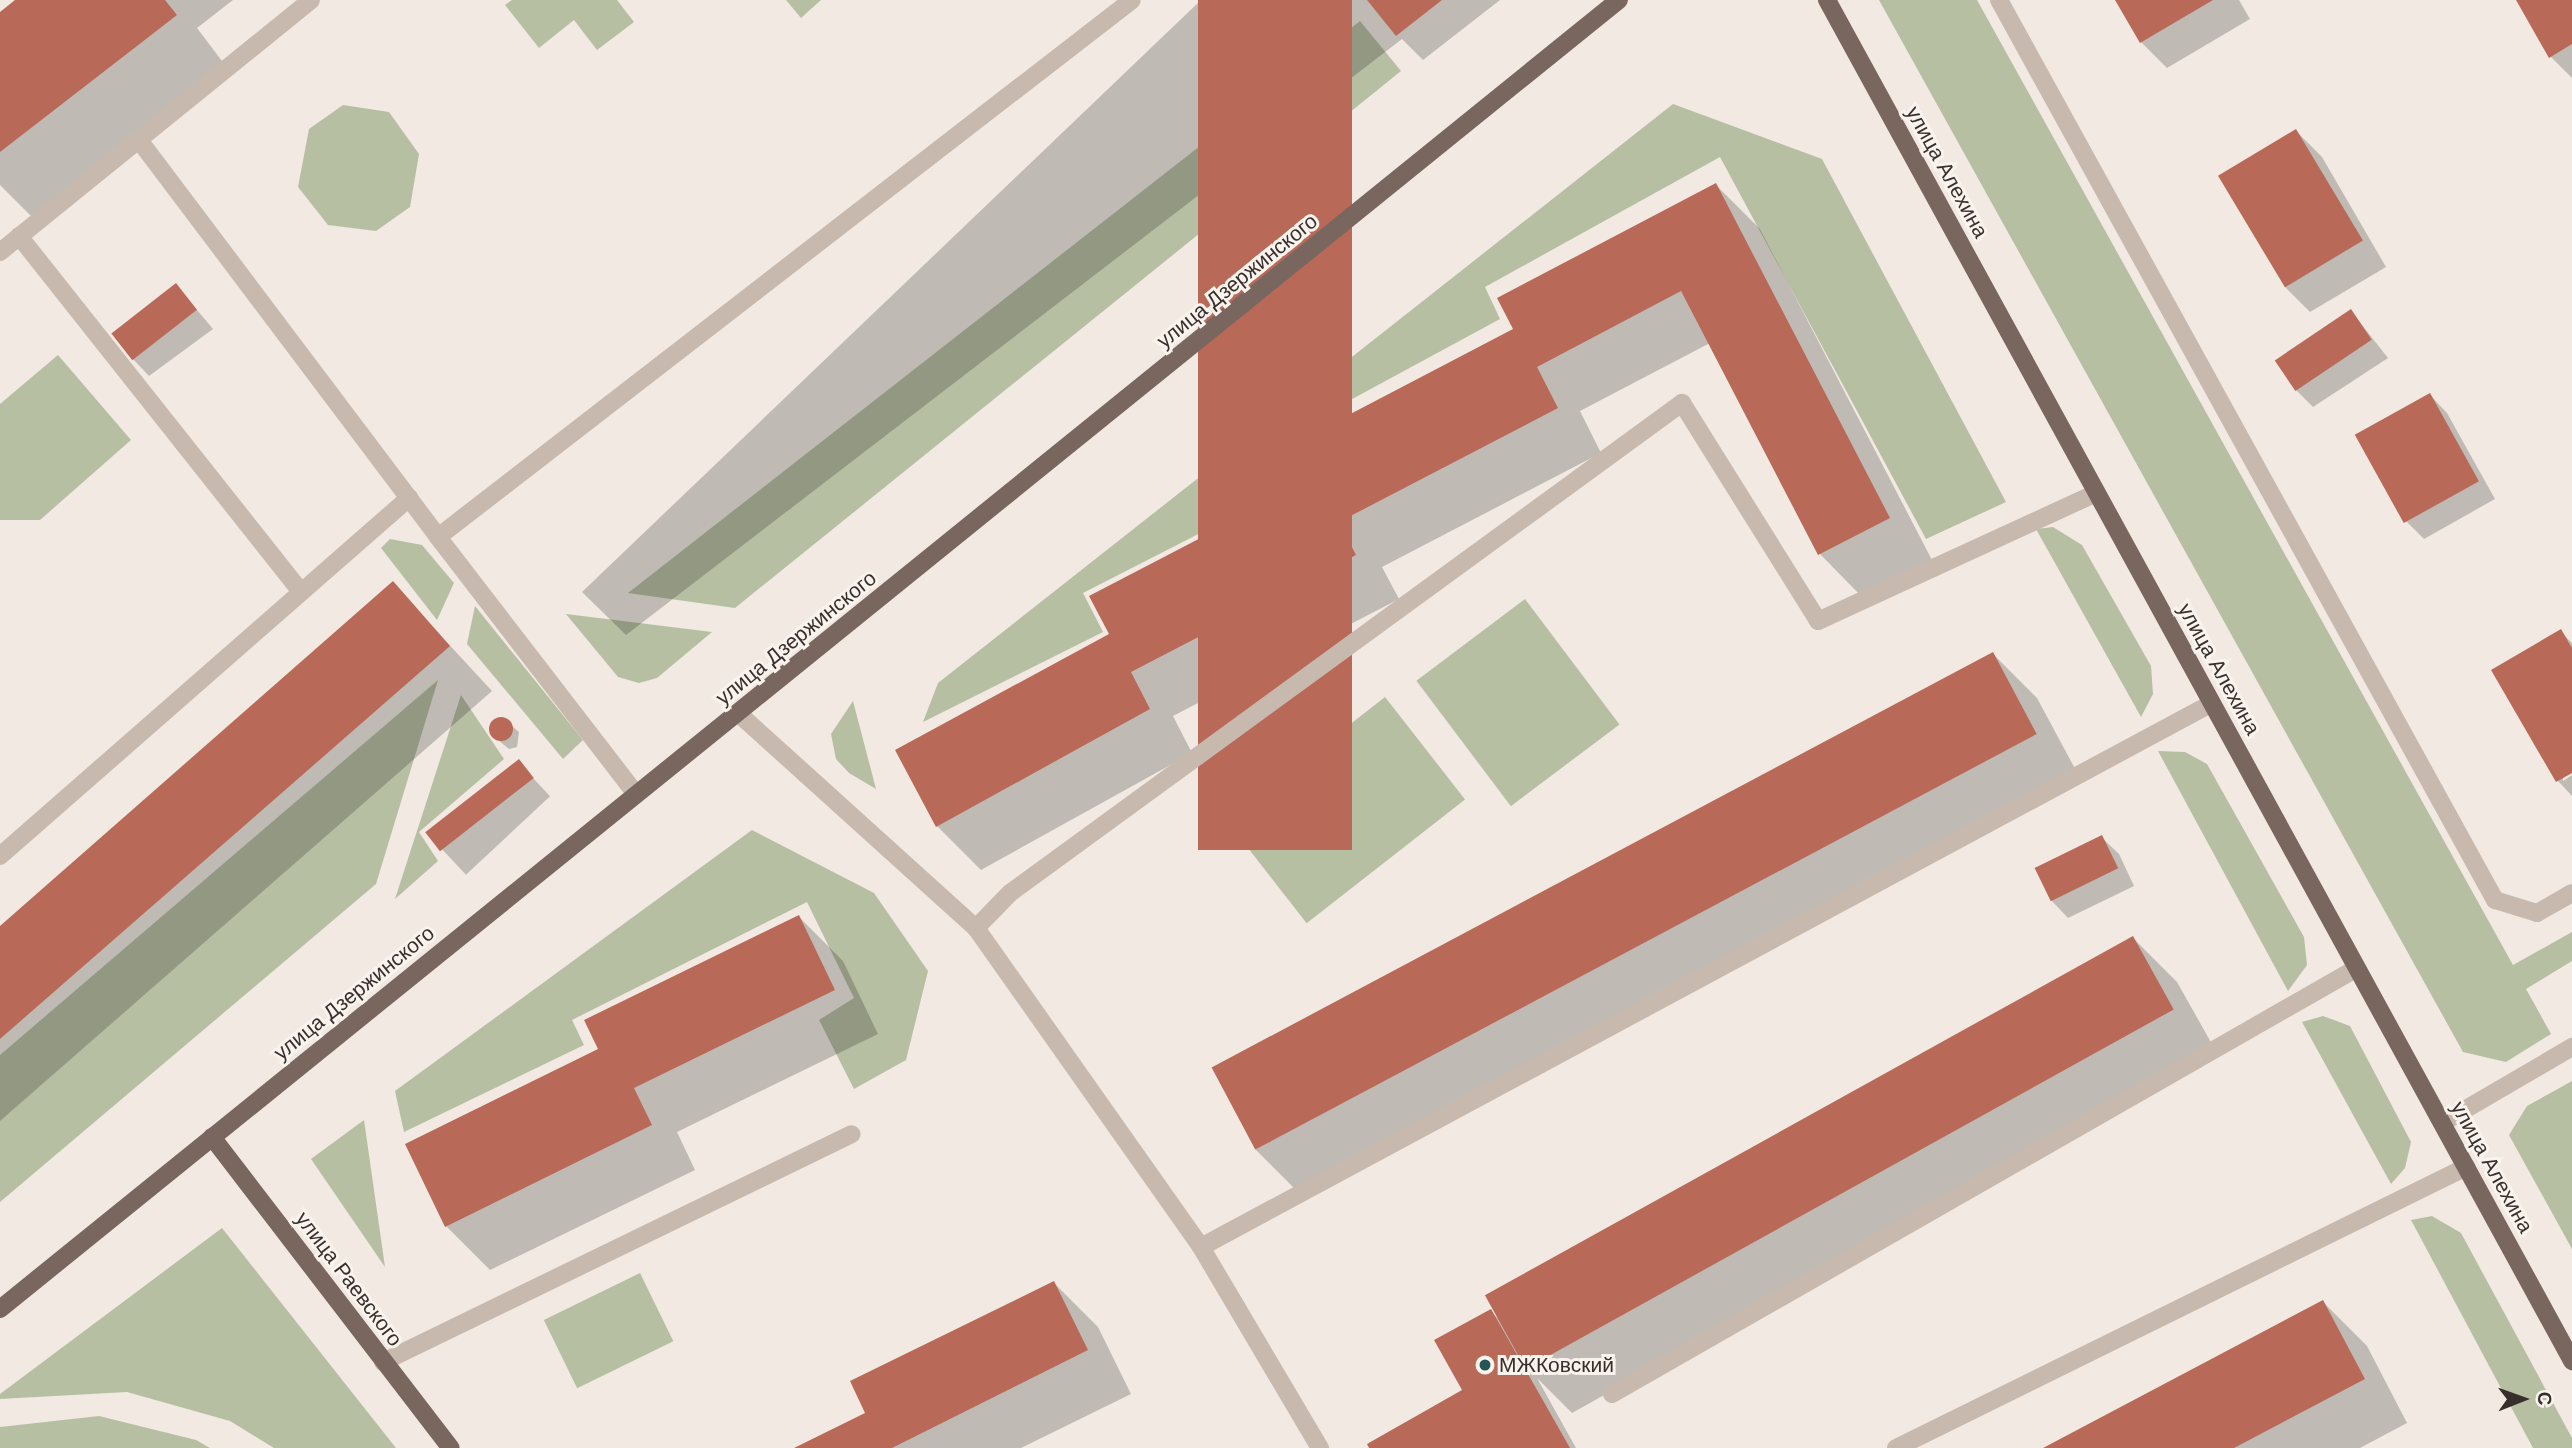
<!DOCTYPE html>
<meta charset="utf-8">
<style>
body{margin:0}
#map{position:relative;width:2572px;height:1448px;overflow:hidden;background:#f1e9e2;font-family:Helvetica,sans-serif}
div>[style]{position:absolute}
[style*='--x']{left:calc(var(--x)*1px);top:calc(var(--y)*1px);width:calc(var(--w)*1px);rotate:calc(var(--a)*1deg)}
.green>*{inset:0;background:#b7bfa3;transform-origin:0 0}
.shadow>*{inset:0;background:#0003;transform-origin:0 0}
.building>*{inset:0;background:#b96958;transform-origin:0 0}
.round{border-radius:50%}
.minor>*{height:18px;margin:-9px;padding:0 9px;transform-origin:9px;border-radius:9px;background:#c8b9ae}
.major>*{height:18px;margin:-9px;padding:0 9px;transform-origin:9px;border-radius:9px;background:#78665f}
.dots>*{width:19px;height:19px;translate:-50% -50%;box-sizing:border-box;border:4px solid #f9f3ee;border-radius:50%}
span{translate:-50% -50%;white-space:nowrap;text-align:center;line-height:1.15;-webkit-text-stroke:6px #f9f3ee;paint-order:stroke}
.street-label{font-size:21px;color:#382f2c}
.poi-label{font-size:21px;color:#382f2c}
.left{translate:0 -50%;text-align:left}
.north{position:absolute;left:2488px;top:1364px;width:70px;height:70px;-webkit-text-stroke:5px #f9f3ee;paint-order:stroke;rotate:89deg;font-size:19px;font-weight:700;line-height:28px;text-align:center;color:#382f2c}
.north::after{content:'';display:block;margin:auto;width:24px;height:32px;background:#382f2c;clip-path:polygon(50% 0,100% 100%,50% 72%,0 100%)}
</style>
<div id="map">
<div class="green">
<div style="clip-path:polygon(512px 0,617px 0,634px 22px,597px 50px,574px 20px,539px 48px,505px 5px)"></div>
<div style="clip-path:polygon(786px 0,821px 0,801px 18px)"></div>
<div style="clip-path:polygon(1879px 0,1977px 0,2513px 965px,2572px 932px,2572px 961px,2526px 989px,2551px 1034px,2506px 1062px,2463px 1052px)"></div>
<div style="clip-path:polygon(1360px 21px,1401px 71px,735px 608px,628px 593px)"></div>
<div style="clip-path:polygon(1673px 104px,1822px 159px,2006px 502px,1926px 539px,1720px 157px,1485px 287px,1500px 319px,1282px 437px,1304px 480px,1083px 593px,1103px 632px,923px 722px,938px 683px)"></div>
<div style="clip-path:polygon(343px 105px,389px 112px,419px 154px,410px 207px,376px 231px,328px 225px,298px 187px,309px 129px)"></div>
<div style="clip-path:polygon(58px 355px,131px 440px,40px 520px,0 520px,0 404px)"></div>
<div style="clip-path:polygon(2053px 527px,2082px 545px,2151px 666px,2153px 694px,2141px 717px,2036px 529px)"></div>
<div style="clip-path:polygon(390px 539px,422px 545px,454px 583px,437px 620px,381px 548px)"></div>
<div style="left:1525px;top:599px;width:157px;height:136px;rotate:53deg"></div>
<div style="clip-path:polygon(475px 606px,583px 740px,563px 759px,467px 644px)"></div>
<div style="clip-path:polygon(566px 614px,712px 632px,657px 678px,639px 683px,618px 677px)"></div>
<div style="clip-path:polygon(438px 680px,376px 884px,0 1202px,0 1055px)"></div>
<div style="clip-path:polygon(461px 695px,504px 759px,419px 832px,438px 861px,395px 899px)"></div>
<div style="left:1385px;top:697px;width:130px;height:201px;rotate:52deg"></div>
<div style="clip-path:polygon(853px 701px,876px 789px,849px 773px,836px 759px,831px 734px)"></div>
<div style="clip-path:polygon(2158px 751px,2185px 752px,2207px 764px,2304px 937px,2307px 965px,2288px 991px)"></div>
<div style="clip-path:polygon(752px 830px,874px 893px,928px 971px,906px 1060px,854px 1089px,819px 1020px,854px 998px,807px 902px,572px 1020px,584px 1045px,404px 1132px,395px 1091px)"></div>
<div style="clip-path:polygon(2323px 1016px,2350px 1026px,2411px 1142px,2405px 1168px,2391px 1184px,2302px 1022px)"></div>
<div style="clip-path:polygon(2572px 1081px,2572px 1249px,2509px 1135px,2527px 1106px)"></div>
<div style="clip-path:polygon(364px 1120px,385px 1267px,311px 1159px)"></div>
<div style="clip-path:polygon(2432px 1216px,2461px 1233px,2572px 1438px,2572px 1448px,2533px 1448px,2411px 1220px)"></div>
<div style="clip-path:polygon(222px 1228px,396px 1448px,274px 1448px,230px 1421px,127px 1392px,0 1399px,0 1394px)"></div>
<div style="left:640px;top:1273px;width:76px;height:107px;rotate:64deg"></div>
<div style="clip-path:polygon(99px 1416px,196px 1440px,210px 1448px,0 1448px,0 1427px)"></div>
</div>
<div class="shadow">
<div style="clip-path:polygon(18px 0,233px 0,197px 28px,228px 69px,35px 220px,0 185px,0 14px)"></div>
<div style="clip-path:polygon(1201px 0,1500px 0,1423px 60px,1402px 39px,626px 635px,582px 592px)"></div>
<div style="clip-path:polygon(2117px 0,2239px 0,2250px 19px,2167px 68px,2141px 42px)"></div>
<div style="clip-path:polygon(2518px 0,2572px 0,2572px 78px,2551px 57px)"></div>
<div style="clip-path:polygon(2296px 131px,2322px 157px,2386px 267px,2310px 312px,2284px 286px)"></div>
<div style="clip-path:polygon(1716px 185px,1760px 229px,1933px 562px,1863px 598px,1820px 554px,1710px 343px,1580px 411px,1601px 453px,1382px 567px,1399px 599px,1173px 716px,1192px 753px,981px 870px,937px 826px,897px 751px,1111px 635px)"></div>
<div style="clip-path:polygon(176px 285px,213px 329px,149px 376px,132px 358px)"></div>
<div style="clip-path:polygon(2351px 311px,2388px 358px,2313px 407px,2295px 389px)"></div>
<div style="clip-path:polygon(2430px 395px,2447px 413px,2495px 499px,2424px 539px,2406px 521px)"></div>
<div style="clip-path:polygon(393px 584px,492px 691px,0 1121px,0 928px)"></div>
<div style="clip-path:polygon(2560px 631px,2572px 643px,2572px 771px,2563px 776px,2563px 781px,2572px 775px,2572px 796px,2558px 781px,2493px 671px)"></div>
<div style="clip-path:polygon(1993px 654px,2037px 698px,2080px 778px,1300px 1194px,1256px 1150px,1214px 1070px)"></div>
<div style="clip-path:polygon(503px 718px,519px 732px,517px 747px,509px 749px,492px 735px,495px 720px)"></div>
<div style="left:518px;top:762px;width:47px;height:115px;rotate:47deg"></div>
<div style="clip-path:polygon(2101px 837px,2119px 854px,2134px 886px,2068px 918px,2051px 900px,2036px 868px)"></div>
<div style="clip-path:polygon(799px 917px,843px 961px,878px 1034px,677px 1132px,695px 1170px,490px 1270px,446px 1226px,601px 1050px)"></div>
<div style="clip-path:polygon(2133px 938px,2177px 982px,2217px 1053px,1572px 1413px,1537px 1378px,1576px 1448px,1371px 1448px,1464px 1390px,1490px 1311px,1501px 1321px)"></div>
<div style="clip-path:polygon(1054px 1283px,1098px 1327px,1131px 1394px,1021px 1448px,798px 1448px,868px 1414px)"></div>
<div style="clip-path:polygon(2323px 1302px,2367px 1346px,2407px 1423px,2360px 1448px,2047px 1448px)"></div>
</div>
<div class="building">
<div style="clip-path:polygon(15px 0,165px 0,177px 15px,0 152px,0 12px)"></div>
<div style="left:1198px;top:0;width:154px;height:850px"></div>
<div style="clip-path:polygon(1367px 0,1442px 0,1396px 36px)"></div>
<div style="clip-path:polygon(2115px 0,2213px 0,2140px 43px)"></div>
<div style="clip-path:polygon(2516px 0,2572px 0,2572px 44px,2549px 58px)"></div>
<div style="left:2296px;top:129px;width:130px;height:91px;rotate:59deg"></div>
<div style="clip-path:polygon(1716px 183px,1890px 518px,1818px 555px,1681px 291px,1537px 367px,1558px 408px,1339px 522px,1356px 555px,1131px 672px,1150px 709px,936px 827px,895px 750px,1109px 634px,1089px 596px,1312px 480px,1293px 444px,1513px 329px,1497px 298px)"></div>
<div style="left:176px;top:283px;width:34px;height:82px;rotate:52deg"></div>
<div style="left:2351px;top:309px;width:37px;height:92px;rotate:56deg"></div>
<div style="left:2430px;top:393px;width:101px;height:86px;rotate:61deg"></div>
<div style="clip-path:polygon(393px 581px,450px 646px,0 1039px,0 926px)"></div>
<div style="clip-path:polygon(2561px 629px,2572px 648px,2572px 773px,2556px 782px,2491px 670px)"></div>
<div style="left:1993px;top:652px;width:93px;height:885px;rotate:62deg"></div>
<div class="round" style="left:489px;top:717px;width:24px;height:24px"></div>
<div style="left:519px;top:759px;width:24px;height:119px;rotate:52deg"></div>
<div style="left:2102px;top:835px;width:37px;height:75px;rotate:64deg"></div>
<div style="clip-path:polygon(799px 915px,835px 990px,634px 1088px,652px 1125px,445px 1227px,405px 1144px,598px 1049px,584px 1020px)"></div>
<div style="left:2133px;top:936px;width:84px;height:741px;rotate:61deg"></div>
<div style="clip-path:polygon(1054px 1281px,1088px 1350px,892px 1448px,794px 1448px,865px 1413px,850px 1381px)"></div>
<div style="clip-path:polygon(2323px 1300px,2365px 1379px,2234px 1448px,2043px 1448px)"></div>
<div style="clip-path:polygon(1491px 1309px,1570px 1448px,1369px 1448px,1367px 1444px,1462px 1390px,1434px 1340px)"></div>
</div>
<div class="minor">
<div style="--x:1999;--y:0;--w:1028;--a:61.14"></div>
<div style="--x:2495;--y:900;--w:44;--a:17.2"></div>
<div style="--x:2537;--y:913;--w:40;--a:-29.7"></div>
<div style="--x:139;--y:140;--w:497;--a:53"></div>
<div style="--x:438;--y:537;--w:877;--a:-37.73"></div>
<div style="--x:19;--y:236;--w:452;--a:51.6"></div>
<div style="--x:0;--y:252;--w:400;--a:-39"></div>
<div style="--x:438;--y:537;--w:324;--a:52.4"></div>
<div style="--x:739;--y:714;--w:319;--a:42.1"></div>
<div style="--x:976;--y:928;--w:390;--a:54.8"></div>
<div style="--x:1201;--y:1247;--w:234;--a:59.4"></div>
<div style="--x:0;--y:856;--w:544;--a:-41.2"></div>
<div style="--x:976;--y:928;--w:49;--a:-45.8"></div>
<div style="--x:1010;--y:893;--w:832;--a:-36.1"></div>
<div style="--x:1682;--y:403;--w:257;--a:58"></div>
<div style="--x:1818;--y:621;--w:306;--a:-24.7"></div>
<div style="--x:2442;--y:1123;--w:151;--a:-30.3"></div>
<div style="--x:1201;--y:1247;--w:1148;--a:-28.28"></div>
<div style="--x:383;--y:1362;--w:521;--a:-25.93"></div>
<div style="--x:1612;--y:1394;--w:858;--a:-29.76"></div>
<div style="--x:1896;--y:1448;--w:636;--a:-26.24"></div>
</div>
<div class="major">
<div style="--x:1827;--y:0;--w:1552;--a:61.3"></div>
<div style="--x:212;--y:1137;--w:392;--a:52.5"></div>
<div style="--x:0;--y:1309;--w:2082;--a:-38.96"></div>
</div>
<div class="dots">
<div style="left:1485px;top:1365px;background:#265555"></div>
</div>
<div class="street-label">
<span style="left:1947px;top:172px;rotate:61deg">улица Алехина</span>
<span style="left:1237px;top:281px;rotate:-39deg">улица Дзержинского</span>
<span style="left:796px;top:638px;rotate:-39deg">улица Дзержинского</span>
<span style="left:2219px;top:669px;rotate:61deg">улица Алехина</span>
<span style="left:354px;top:993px;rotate:-39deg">улица Дзержинского</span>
<span style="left:2492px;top:1167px;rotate:61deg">улица Алехина</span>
<span style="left:349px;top:1279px;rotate:53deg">улица Раевского</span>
</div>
<div class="poi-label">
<span class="left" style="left:1499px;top:1365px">МЖКовский</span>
</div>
<div class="north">С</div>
</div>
